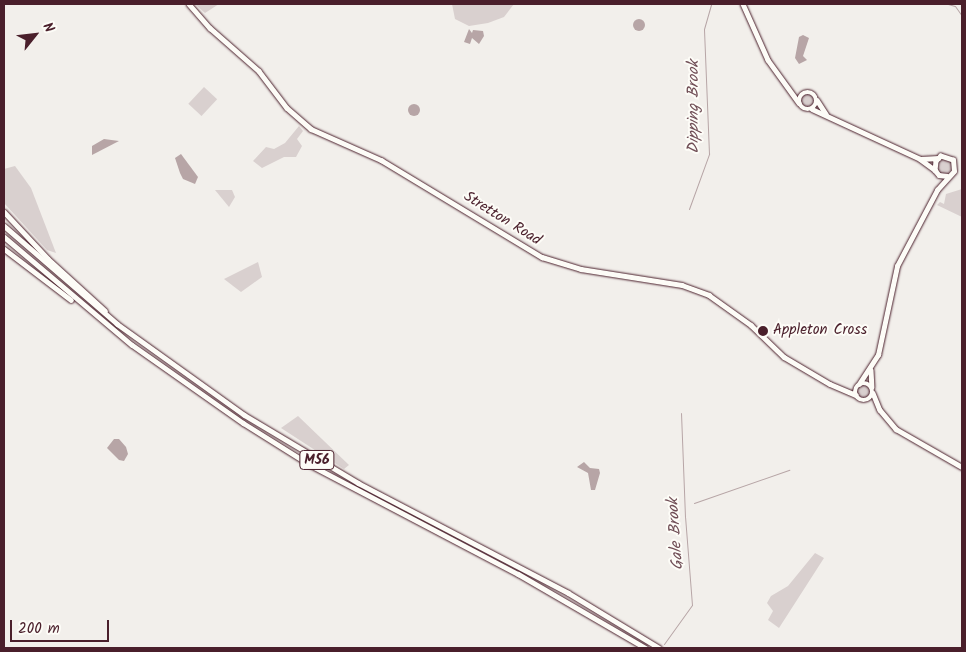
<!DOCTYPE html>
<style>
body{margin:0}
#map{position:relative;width:966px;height:652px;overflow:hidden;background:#f2efeb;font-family:Kalam,sans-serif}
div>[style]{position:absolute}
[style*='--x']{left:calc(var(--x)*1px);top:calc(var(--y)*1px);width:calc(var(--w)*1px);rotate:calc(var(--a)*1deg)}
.green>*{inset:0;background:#d9d0cf;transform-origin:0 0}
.round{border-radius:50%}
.water>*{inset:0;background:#b7a5a6}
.stream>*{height:1px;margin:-0.5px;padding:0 0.5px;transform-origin:0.5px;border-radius:0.5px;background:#b7a5a6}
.roads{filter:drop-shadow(0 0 1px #4a1f2b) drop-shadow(0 0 1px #4a1f2b)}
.secondary>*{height:4.5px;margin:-2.25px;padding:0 2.25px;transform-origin:2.25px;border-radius:2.25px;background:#fdfcf7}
.secondary>.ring{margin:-2.25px;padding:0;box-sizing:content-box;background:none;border:4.5px solid #fdfcf7;border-radius:50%}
.highway>*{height:5px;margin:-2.5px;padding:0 2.5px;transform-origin:2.5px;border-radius:2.5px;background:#fdfcf7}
.dots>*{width:14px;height:14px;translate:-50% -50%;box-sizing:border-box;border:2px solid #fdfcf7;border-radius:50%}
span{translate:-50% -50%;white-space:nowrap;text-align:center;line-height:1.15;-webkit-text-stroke:4px #fdfcf7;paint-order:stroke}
.shield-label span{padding:1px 4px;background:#fdfcf7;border:1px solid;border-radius:4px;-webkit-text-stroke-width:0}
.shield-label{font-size:14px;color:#4a1f2b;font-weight:700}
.street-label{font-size:15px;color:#4a1f2b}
.poi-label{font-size:15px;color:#4a1f2b}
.left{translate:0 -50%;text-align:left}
.water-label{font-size:16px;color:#704e56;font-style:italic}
.frame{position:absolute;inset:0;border:5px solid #4a1f2b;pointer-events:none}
.north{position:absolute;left:10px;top:10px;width:50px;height:50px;-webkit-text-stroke:4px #fdfcf7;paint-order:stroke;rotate:61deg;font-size:14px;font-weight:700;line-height:20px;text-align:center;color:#4a1f2b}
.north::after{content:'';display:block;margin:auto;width:18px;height:22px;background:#4a1f2b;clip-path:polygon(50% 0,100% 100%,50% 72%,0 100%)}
.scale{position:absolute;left:10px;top:620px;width:99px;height:22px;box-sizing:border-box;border:2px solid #4a1f2b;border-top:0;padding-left:6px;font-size:15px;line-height:18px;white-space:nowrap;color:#4a1f2b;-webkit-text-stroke:4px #fdfcf7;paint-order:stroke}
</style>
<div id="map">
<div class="green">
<div style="clip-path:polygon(195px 4px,219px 4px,205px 13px)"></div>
<div style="clip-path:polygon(452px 4px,514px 4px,504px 17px,488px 23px,469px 26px,455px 19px)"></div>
<div style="left:204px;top:87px;width:18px;height:23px;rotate:43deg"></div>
<div class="round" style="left:801px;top:94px;width:14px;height:14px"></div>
<div style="clip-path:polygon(299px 126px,303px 131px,297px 139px,302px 146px,296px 157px,284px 157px,262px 168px,253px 161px,266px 147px,274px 149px,285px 143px)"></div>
<div class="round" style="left:936px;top:158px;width:16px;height:16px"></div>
<div style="clip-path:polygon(15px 166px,31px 188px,56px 253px,47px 250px,4px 203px,4px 169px)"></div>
<div style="clip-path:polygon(962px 189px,962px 217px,937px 205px,940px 202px,944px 204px,946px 194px)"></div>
<div style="clip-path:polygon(215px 190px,232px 190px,235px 197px,229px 207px)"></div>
<div style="clip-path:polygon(258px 262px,262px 277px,241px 292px,224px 279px)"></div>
<div class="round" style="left:857px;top:385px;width:14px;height:14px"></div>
<div style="clip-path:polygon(298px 416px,349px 465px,344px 469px,281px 428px)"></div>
<div style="clip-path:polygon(815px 553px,824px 558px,779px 628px,768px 620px,773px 611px,767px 603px,771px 596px,788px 586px)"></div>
</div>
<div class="water">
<div class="round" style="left:633px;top:19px;width:12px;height:12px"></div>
<div style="clip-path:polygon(469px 29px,472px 33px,473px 30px,483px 31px,484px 36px,479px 44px,472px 38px,470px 44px,464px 42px)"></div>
<div style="clip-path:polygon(803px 35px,809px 38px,803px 56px,807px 60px,799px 64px,795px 58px,799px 37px)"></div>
<div class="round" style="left:408px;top:104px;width:12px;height:12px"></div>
<div style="clip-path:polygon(104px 139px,119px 141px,92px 155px,92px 146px)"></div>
<div style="clip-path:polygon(181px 154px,198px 177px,195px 184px,183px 179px,180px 173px,175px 158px)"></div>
<div style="clip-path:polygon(114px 439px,119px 439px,126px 447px,128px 454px,124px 461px,119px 460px,107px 448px)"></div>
<div style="clip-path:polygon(584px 462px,590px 468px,599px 469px,600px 473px,595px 490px,591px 490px,588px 473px,577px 467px)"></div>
</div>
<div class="stream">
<div style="--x:948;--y:4;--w:7;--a:16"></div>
<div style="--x:955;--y:6;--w:12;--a:55"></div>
<div style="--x:689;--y:209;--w:59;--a:-70"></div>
<div style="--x:709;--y:154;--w:125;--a:-92.3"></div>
<div style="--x:704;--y:29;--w:26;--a:-74"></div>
<div style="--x:694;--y:503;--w:101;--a:-19.2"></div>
<div style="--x:664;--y:644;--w:48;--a:-54.3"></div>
<div style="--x:692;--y:605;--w:88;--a:-94.5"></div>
<div style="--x:685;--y:517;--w:104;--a:-92.2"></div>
</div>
<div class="roads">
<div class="secondary">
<div style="--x:189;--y:4;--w:32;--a:49"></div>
<div style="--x:210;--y:28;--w:65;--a:41.3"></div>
<div style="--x:259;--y:71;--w:46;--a:52.9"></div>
<div style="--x:287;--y:108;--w:32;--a:41"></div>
<div style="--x:311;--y:129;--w:77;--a:23.9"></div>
<div style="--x:381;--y:160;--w:188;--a:31.1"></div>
<div style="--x:542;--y:257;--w:41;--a:17.1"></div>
<div style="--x:581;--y:269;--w:102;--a:9"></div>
<div style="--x:682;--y:285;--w:29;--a:20"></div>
<div style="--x:709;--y:295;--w:52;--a:35.5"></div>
<div style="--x:751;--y:325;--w:46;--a:44.1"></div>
<div style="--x:784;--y:357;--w:53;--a:30.4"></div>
<div style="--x:830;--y:384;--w:28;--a:23"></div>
<div style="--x:743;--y:4;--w:61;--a:65.9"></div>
<div style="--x:768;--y:60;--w:53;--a:54.2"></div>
<div class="ring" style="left:799px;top:92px;width:13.5px;height:13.5px"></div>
<div style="--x:817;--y:100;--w:17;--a:57"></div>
<div style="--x:812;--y:109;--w:119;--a:24.8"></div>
<div style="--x:920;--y:159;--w:19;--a:36"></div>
<div style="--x:921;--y:159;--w:17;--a:-3"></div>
<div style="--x:871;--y:370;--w:17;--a:87"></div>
<div class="ring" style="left:855px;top:383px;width:13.5px;height:13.5px"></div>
<div style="--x:859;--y:384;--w:35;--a:-57"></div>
<div style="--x:878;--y:355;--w:91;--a:-77.9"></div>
<div style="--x:897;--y:266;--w:86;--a:-62.2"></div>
<div style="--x:937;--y:190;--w:25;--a:-48"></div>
<div style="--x:954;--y:171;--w:11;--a:-95"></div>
<div style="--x:953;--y:160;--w:13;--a:-162"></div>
<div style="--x:941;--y:156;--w:7;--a:135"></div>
<div style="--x:936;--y:161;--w:9;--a:96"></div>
<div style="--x:935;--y:170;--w:6;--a:51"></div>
<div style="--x:939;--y:175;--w:8;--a:7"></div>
<div style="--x:873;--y:393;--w:18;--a:68"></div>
<div style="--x:880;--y:410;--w:25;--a:50"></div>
<div style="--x:896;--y:429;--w:76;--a:29.9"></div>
</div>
<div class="highway">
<div style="--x:4;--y:212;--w:64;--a:46.9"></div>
<div style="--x:48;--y:259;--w:77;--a:42.4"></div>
<div style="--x:4;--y:226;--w:150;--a:40.9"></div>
<div style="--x:117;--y:324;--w:156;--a:35.6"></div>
<div style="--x:244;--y:415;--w:133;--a:30.8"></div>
<div style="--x:358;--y:483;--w:237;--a:27.6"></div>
<div style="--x:568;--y:593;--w:106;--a:31.1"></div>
<div style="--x:4;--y:237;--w:167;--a:40.2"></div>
<div style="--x:132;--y:345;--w:136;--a:35.1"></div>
<div style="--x:243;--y:423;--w:79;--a:32.1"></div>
<div style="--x:310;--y:465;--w:235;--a:27.7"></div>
<div style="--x:518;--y:574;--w:147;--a:30.2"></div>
<div style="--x:4;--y:249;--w:84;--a:37.3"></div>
</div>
</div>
<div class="dots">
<div style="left:763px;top:331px;background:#4a1f2b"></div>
</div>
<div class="shield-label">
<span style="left:317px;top:460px">M56</span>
</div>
<div class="street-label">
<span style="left:502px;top:219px;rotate:32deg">Stretton Road</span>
</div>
<div class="poi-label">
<span class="left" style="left:773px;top:331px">Appleton Cross</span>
</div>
<div class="water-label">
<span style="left:694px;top:107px;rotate:-90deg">Dipping Brook</span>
<span style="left:676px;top:534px;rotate:-94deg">Gale Brook</span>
</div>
<div class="frame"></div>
<div class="north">N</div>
<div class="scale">200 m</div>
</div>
